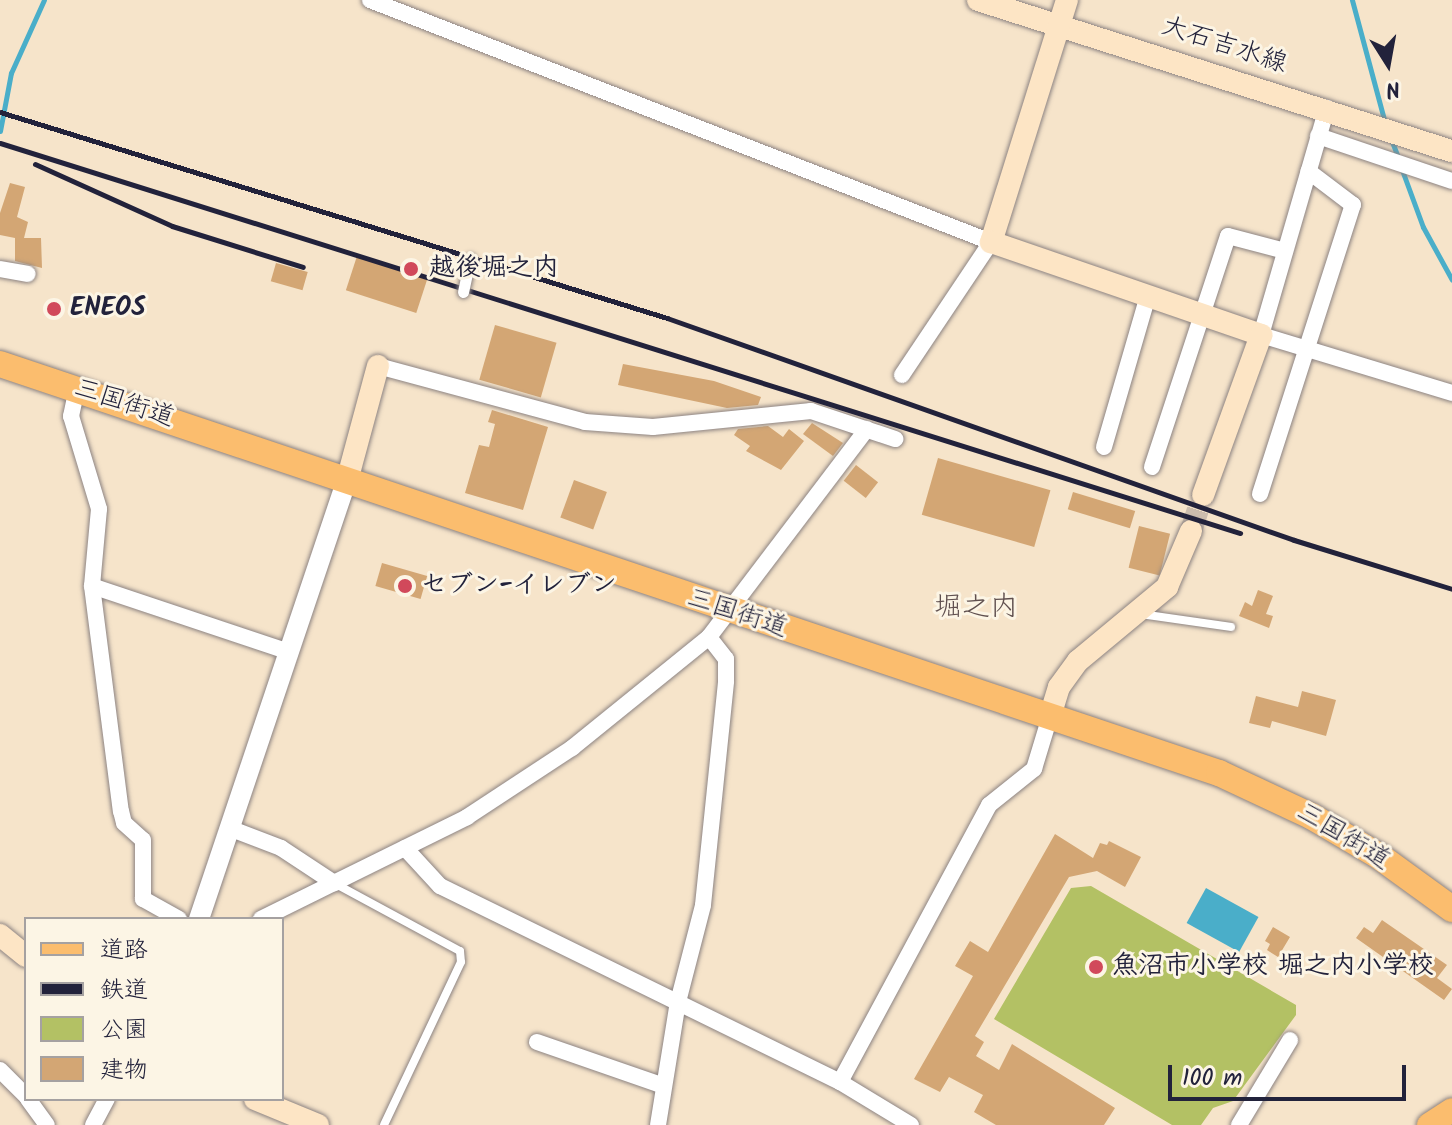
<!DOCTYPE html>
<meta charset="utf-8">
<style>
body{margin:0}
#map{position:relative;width:1452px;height:1125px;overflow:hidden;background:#f6e4ca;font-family:Kalam,"Klee One",sans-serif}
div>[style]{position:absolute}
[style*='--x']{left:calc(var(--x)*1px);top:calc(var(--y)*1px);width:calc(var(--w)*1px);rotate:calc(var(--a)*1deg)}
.green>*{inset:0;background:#b3c164}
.water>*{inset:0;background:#4aaec9;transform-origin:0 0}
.stream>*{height:5px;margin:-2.5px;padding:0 2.5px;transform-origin:2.5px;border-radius:2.5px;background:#4aaec9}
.building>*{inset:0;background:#d3a674;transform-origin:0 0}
.secondary-tunnel>*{height:22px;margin-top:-11px;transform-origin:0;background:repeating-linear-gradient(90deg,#ccbdad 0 22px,transparent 0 33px)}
.roads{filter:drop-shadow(0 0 2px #8c8382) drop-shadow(0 0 2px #8c8382)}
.service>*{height:8px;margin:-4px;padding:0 4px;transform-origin:4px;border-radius:4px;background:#fff}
.minor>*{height:16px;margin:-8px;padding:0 8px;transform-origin:8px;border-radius:8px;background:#fff}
.tertiary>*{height:20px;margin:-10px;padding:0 10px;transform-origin:10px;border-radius:10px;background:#fff}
.secondary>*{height:22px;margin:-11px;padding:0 11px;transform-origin:11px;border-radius:11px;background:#fde5c5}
.primary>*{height:24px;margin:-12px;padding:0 12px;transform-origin:12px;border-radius:12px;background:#fbbd6e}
.trunk>*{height:26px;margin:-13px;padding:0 13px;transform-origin:13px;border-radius:13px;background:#fbbd6e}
.rail>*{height:5px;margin:-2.5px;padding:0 2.5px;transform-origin:2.5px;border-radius:2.5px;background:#22223b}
.bridges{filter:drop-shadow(0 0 2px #8c8382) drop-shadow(0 0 2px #8c8382)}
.pedestrian-bridge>*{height:11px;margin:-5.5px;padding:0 5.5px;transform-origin:5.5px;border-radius:5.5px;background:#fff}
.dots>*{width:22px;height:22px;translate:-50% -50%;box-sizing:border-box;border:4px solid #fcf5e5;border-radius:50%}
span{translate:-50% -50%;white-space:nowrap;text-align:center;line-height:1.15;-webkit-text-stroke:6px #fcf5e5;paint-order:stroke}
.street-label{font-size:26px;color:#22223b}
.poi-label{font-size:26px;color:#22223b;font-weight:700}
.left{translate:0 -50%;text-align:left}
.neighbourhood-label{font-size:28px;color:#60504f}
.legend{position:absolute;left:24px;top:917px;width:260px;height:184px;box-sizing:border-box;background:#fcf5e5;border:2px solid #a5a1a1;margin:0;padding:10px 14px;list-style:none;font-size:24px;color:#22223b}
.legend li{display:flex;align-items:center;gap:16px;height:40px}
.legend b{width:40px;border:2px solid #a5a1a1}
.north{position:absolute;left:1348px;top:24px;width:80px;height:80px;-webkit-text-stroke:6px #fcf5e5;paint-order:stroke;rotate:169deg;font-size:22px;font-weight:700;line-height:32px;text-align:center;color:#22223b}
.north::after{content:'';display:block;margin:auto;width:28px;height:36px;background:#22223b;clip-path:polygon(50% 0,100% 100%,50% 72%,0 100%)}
.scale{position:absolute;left:1168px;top:1065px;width:238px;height:36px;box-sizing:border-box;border:4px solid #22223b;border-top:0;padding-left:10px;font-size:24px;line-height:28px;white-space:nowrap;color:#22223b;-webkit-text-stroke:6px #fcf5e5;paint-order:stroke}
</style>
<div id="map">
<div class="green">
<div style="clip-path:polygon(1091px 886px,1296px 1005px,1296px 1015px,1233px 1101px,1213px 1108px,1201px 1125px,1172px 1125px,994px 1019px,1071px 888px)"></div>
</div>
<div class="water">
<div style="left:1206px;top:888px;width:60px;height:40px;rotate:29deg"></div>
</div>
<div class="stream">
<div style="--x:1352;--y:0;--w:127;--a:75"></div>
<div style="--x:0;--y:131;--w:59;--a:-79.3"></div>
<div style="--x:11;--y:73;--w:80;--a:-65.7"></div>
<div style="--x:1391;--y:139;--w:22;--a:69"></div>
<div style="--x:1402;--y:170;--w:61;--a:69.8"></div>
<div style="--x:1423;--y:227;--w:60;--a:61.3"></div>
</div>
<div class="building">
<div style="clip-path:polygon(10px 183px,25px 187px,17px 217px,28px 222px,24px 238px,41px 238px,42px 268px,15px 261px,15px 238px,0 235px,0 213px)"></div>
<div style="left:357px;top:256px;width:74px;height:36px;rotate:18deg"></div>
<div style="left:276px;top:263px;width:33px;height:19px;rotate:16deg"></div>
<div style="left:495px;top:325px;width:64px;height:57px;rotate:16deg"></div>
<div style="clip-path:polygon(623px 364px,714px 381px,761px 397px,758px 405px,727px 408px,618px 385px)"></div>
<div style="clip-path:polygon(492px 410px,548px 427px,523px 510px,465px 493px,479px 445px,489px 447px,495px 424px,488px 422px)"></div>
<div style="clip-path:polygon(812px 423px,843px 443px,833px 456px,803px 434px)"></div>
<div style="clip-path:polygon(768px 426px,783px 437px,789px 429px,804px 441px,781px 470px,746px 451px,750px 446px,734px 435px,738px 429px)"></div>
<div style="left:938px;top:458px;width:117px;height:59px;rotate:16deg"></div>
<div style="left:856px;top:465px;width:28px;height:20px;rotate:38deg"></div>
<div style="left:574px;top:480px;width:35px;height:40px;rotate:20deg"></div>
<div style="left:1073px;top:492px;width:65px;height:18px;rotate:17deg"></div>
<div style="left:1139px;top:526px;width:32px;height:43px;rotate:14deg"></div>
<div style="left:382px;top:563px;width:47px;height:24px;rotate:16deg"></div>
<div style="clip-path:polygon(1258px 590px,1273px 596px,1266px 614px,1273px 616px,1269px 628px,1239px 616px,1245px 602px,1252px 606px)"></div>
<div style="clip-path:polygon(1302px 691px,1336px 700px,1326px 736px,1272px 721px,1270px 728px,1249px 723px,1256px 696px,1298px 707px)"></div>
<div style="clip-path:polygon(1055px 834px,1093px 858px,1100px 843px,1107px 845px,1109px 841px,1141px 857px,1125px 887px,1097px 871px,1069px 877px,975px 1036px,984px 1042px,976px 1056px,999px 1070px,1012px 1044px,1115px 1108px,1104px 1125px,996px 1125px,974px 1112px,983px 1095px,949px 1077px,940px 1092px,914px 1079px,973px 976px,955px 966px,970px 941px,988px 952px)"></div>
<div style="clip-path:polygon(1382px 920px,1447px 965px,1437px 978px,1452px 989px,1444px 1000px,1356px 938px,1364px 927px,1373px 933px)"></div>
<div style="clip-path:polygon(1273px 927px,1290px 937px,1278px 957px,1267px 950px,1270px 944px,1265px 941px)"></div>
</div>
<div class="secondary-tunnel">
<div style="--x:1191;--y:531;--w:38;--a:-72"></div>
</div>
<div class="roads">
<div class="service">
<div style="--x:1141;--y:614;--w:91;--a:8.2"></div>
<div style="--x:334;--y:883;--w:143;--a:28.4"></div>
<div style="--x:460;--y:951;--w:11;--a:85"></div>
<div style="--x:461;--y:962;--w:180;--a:115.3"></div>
</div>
<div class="minor">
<div style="--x:370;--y:0;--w:666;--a:21.29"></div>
<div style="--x:991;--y:242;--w:160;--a:123.8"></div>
<div style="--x:1327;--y:108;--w:236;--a:106.2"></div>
<div style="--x:1261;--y:335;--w:200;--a:16.9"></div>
<div style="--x:1318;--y:136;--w:141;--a:18.6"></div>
<div style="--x:0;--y:269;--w:28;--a:10"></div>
<div style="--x:378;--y:366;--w:214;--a:15.1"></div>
<div style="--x:585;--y:422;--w:68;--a:4.2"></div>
<div style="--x:653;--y:427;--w:159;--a:-5.8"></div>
<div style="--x:811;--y:411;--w:89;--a:18.4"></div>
<div style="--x:77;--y:388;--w:29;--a:102"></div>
<div style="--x:71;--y:416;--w:97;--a:73.2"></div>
<div style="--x:99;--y:509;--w:77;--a:95.2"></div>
<div style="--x:92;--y:586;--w:227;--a:82.7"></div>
<div style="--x:121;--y:811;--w:12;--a:76"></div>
<div style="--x:124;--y:823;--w:25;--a:42"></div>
<div style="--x:143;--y:840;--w:59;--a:90"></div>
<div style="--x:143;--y:899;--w:41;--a:29.1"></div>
<div style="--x:1104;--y:447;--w:157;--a:-73.8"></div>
<div style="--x:1152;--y:467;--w:243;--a:-71.8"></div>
<div style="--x:1228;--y:236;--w:59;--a:14.7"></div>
<div style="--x:1260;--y:494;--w:304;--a:-72.2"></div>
<div style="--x:1353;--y:205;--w:56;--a:-142.9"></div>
<div style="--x:92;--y:586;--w:208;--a:18.5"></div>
<div style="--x:229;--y:828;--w:56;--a:21"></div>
<div style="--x:281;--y:848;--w:64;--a:33.4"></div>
<div style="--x:405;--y:848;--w:52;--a:47.4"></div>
<div style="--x:440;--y:886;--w:445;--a:26.1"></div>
<div style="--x:840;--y:1082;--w:83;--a:31.2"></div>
<div style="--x:261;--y:919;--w:230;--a:-26.3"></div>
<div style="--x:467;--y:817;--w:126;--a:-33.3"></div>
<div style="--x:572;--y:748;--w:176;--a:-39"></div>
<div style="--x:709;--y:637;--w:261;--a:-52.8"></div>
<div style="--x:537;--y:1042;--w:134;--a:19.1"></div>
<div style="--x:0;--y:1070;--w:37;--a:45"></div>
<div style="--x:840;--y:1082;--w:315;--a:-61.7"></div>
<div style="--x:989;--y:805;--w:58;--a:-38.7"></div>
<div style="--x:1034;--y:769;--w:59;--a:-73.1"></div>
<div style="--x:28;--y:1099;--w:32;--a:54"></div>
<div style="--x:93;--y:1125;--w:30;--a:-62"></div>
<div style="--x:658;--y:1125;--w:125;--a:-80.8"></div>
<div style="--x:678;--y:1002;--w:100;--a:-75.5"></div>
<div style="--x:703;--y:905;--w:225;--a:-84.1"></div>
<div style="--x:726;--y:681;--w:22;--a:-90"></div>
<div style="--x:726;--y:659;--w:28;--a:-128"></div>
<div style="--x:1239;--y:1125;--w:99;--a:-59"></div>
</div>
<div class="tertiary">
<div style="--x:199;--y:919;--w:466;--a:-71.4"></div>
</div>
<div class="secondary">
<div style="--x:978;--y:0;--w:497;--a:17.7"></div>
<div style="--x:1067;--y:0;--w:254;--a:107.4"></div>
<div style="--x:991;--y:242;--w:286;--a:19"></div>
<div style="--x:1261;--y:335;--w:170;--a:109.9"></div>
<div style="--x:348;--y:477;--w:115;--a:-74.9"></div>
<div style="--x:1051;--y:713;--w:27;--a:-73"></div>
<div style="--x:1059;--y:687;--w:32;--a:-54"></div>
<div style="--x:1078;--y:661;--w:116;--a:-39.7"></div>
<div style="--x:1167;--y:587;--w:61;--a:-66.8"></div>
<div style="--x:0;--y:935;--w:33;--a:39"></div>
<div style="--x:255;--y:1099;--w:68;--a:22.4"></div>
</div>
<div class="primary">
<div style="--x:1429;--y:1125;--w:27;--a:-33"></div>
</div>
<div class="trunk">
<div style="--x:0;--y:364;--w:1286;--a:18.55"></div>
<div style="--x:1219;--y:773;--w:102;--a:25.1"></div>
<div style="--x:1311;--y:816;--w:79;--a:30.5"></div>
<div style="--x:1379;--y:856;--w:90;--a:36"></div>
</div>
</div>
<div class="rail">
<div style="--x:0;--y:112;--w:698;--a:17.16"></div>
<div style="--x:667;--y:318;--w:665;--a:19.5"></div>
<div style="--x:1294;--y:540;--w:165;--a:17.2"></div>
<div style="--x:0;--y:143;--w:1300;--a:17.46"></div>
<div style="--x:35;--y:164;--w:150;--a:24.3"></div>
<div style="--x:172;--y:226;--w:137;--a:17.4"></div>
</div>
<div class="bridges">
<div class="pedestrian-bridge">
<div style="--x:463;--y:292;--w:34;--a:-78"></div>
</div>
</div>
<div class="dots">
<div style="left:411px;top:269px;background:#d1495b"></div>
<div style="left:54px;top:309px;background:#d1495b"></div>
<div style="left:405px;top:586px;background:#d1495b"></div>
<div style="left:1096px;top:967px;background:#d1495b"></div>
</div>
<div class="street-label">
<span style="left:1224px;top:46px;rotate:18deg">大石吉水線</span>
<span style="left:124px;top:404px;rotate:18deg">三国街道</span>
<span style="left:737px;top:614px;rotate:18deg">三国街道</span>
<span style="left:1343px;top:837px;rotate:31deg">三国街道</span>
</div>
<div class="poi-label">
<span class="left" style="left:429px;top:269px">越後堀之内</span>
<span class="left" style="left:70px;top:309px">ENEOS</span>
<span class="left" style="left:421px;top:586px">セブン-イレブン</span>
<span class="left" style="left:1112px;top:967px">魚沼市小学校 堀之内小学校</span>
</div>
<div class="neighbourhood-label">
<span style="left:976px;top:608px">堀之内</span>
</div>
<ul class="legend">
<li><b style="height:10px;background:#fbbd6e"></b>道路</li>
<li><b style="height:10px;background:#22223b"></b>鉄道</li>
<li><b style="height:22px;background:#b3c164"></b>公園</li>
<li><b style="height:22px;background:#d3a674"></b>建物</li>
</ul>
<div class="north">N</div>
<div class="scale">100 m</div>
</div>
